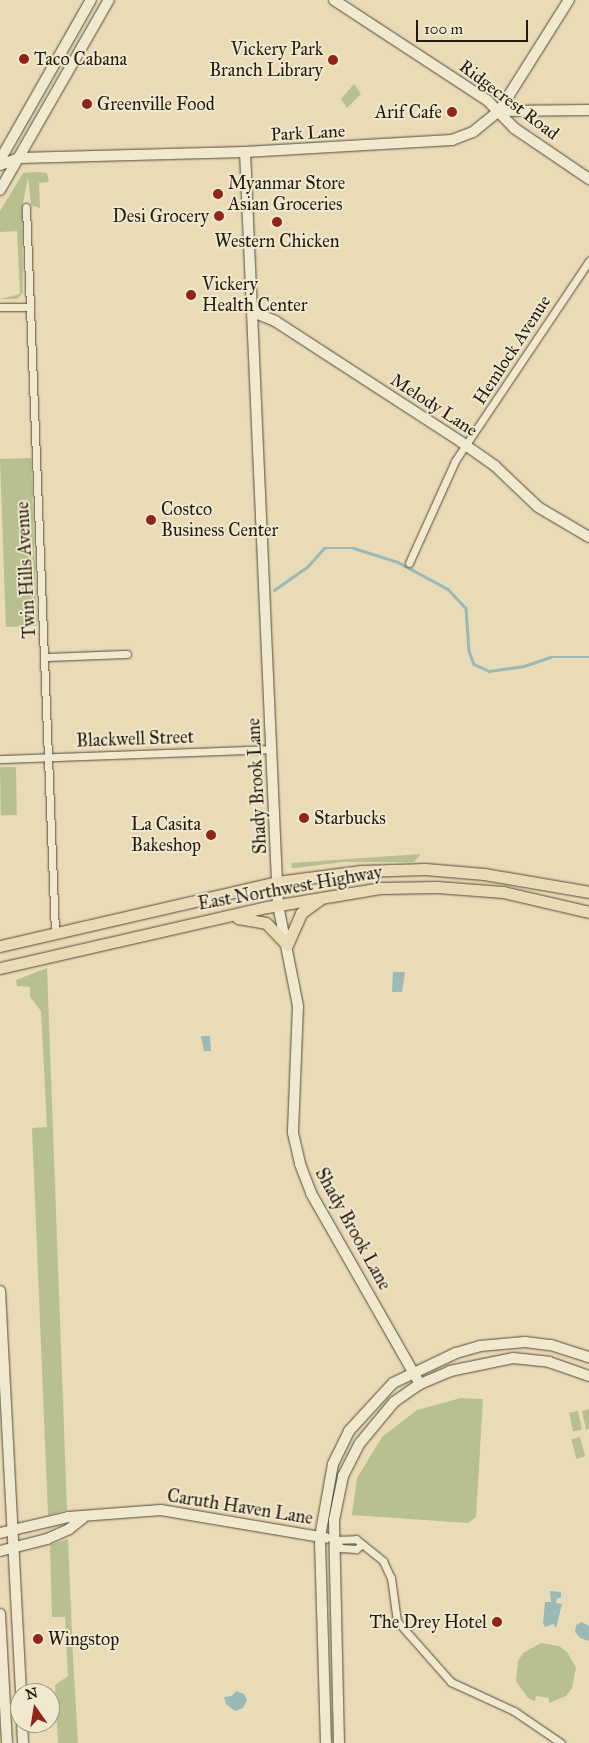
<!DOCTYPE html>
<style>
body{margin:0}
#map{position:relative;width:589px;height:1743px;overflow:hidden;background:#eadbb7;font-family:"IM FELL Great Primer",serif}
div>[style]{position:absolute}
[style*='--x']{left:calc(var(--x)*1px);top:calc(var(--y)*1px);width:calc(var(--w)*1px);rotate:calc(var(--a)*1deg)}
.green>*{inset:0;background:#b7c08e;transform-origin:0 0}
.water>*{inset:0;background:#9ab9b7}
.stream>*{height:2.5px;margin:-1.25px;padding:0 1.25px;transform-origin:1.25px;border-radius:1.25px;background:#9ab9b7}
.roads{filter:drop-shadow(0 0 1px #564a38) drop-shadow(0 0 1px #564a38)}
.street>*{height:7px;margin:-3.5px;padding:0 3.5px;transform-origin:3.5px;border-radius:3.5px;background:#f1e8d0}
.secondary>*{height:10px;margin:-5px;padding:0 5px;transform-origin:5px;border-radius:5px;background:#f1e8d0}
.primary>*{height:11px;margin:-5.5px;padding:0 5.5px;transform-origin:5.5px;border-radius:5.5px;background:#eadbb7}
.dots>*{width:14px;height:14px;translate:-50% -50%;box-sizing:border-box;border:2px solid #f1e8d0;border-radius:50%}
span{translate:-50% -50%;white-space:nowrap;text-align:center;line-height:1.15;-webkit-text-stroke:4px #f1e8d0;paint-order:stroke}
.poi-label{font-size:18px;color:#241a0e}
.right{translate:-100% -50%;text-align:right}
.left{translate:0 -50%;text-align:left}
.street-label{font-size:18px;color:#241a0e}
.north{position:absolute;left:10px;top:1683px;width:50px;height:50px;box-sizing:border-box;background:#f1e8d0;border:1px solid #9f9682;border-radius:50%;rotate:347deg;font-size:14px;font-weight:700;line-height:20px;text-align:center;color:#241a0e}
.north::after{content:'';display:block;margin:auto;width:18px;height:22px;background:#8f2418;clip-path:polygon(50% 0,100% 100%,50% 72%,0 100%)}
.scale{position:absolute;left:416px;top:20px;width:112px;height:22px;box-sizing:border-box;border:2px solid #241a0e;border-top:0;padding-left:6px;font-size:15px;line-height:18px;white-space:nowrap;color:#241a0e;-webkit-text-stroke:4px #f1e8d0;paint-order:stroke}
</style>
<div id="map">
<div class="green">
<div style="clip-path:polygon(354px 84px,361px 94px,347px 108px,341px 99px)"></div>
<div style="clip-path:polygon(39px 172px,47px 173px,49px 182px,39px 183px,40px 208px,31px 205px,28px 177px,22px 208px,23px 293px,17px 299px,0 299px,20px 294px,17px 231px,0 232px,0 211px,23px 173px)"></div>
<div style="left:31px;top:458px;width:168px;height:31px;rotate:88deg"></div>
<div style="left:16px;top:767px;width:48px;height:16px;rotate:89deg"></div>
<div style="clip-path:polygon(421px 854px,414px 862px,343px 862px,296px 868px,292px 868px,291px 863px)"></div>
<div style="clip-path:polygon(47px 968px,67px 1510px,48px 1515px,32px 1128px,47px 1127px,41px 1011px,30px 997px,30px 987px,17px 986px,16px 980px)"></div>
<div style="clip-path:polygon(461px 1398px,483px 1399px,476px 1517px,468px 1523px,352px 1515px,357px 1478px,382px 1437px,417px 1410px)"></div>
<div style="clip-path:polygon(589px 1409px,589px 1429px,586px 1430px,582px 1411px)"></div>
<div style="left:578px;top:1411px;width:19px;height:9px;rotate:78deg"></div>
<div style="left:580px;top:1437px;width:20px;height:9px;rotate:75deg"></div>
<div style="clip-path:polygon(68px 1539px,73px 1658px,78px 1743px,58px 1743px,55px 1685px,68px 1676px,65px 1617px,52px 1617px,50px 1545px)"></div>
<div style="clip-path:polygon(541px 1643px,559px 1646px,567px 1652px,576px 1668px,572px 1688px,566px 1696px,549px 1703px,549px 1698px,536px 1696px,535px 1701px,528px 1698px,516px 1681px,518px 1661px,523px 1653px)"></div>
</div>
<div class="water">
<div style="clip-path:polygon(393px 972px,405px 972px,402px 992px,392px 992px)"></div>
<div style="clip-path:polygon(201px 1036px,210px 1036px,211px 1051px,204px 1051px)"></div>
<div style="clip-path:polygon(550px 1591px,561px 1592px,561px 1598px,557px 1598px,556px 1603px,562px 1604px,556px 1628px,553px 1624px,545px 1627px,543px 1623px,545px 1602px,551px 1602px)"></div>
<div style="clip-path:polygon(582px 1622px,589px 1626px,589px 1641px,580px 1638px,575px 1632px,576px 1625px)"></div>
<div style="clip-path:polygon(236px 1691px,244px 1694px,247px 1700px,243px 1708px,235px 1711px,226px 1704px,224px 1697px,232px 1696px)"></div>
</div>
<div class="stream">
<div style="--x:274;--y:590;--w:40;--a:-34.9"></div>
<div style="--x:307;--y:567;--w:25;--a:-48"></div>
<div style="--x:324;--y:548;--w:30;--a:0"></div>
<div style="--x:354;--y:548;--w:46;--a:17.7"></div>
<div style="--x:398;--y:562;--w:57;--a:28.4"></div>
<div style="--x:448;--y:589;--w:26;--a:47"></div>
<div style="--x:466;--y:608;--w:43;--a:86"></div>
<div style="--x:469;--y:651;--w:14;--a:69"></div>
<div style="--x:474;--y:664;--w:17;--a:25"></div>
<div style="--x:489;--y:671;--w:35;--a:-8"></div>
<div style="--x:524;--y:666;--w:28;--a:-19"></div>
<div style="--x:550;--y:657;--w:39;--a:0"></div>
</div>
<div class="roads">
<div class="street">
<div style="--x:26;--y:207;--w:726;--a:87.71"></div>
<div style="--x:0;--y:307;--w:29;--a:0"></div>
<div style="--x:409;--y:563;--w:112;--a:-65.7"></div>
<div style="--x:455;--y:461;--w:241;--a:-56.2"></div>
<div style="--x:45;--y:657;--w:82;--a:-2.1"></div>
<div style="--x:0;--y:759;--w:271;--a:-2.1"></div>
<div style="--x:333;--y:1540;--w:23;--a:-2"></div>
<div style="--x:356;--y:1539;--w:35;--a:39"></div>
<div style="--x:383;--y:1561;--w:19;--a:65"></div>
<div style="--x:391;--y:1578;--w:43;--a:82.1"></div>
<div style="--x:397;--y:1621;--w:81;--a:48.5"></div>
<div style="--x:451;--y:1682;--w:69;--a:24.7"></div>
<div style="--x:514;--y:1711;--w:57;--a:34.2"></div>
<div style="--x:334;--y:1540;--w:11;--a:49"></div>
<div style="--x:341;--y:1548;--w:15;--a:4"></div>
<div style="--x:356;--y:1549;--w:6;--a:-39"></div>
</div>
<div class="secondary">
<div style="--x:334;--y:0;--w:183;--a:33.2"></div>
<div style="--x:487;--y:100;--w:39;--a:46"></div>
<div style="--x:514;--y:128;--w:91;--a:34.2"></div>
<div style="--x:499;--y:111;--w:90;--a:-0.6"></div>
<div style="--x:245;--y:152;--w:754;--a:87.49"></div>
<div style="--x:278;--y:905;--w:103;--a:78.8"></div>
<div style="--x:298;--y:1006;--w:127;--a:92.3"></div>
<div style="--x:293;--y:1133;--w:32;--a:77"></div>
<div style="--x:300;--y:1164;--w:31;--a:69"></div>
<div style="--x:311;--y:1193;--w:220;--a:60.3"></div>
<div style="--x:0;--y:160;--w:184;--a:-60.4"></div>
<div style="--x:0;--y:165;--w:20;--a:-20"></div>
<div style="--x:19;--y:158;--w:226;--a:-1.5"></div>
<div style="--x:245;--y:152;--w:207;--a:-3.3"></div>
<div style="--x:452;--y:140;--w:22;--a:-21"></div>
<div style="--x:473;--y:132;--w:33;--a:-39"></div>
<div style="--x:499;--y:111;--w:131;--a:-57.8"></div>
<div style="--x:0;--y:190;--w:219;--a:-60.2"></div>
<div style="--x:253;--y:312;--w:24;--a:22"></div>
<div style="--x:275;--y:321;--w:222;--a:33"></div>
<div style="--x:461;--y:442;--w:42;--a:35.2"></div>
<div style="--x:495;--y:466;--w:59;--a:43.6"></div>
<div style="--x:538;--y:507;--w:59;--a:30.5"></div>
<div style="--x:0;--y:1291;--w:403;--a:87"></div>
<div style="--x:0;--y:1533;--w:70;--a:-13.2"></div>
<div style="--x:68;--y:1517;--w:93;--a:-4.3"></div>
<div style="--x:161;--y:1510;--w:167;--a:9.6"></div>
<div style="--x:0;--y:1551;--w:49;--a:-14.3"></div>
<div style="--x:47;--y:1539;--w:24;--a:-24"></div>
<div style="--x:69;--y:1529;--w:18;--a:-38"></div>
<div style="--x:0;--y:1614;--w:129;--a:86.9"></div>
<div style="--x:22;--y:1723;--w:20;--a:87"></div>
<div style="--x:326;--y:1743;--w:206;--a:-91.7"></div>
<div style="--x:320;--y:1537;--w:74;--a:-79.9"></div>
<div style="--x:333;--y:1464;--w:37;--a:-64"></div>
<div style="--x:349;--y:1431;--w:65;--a:-47.5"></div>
<div style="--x:393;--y:1383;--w:70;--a:-25.5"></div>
<div style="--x:456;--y:1353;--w:25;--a:-16"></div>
<div style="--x:480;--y:1346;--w:45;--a:-5.1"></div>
<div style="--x:525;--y:1342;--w:26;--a:7"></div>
<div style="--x:551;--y:1345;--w:40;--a:18"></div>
<div style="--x:339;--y:1743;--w:223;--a:-91.3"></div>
<div style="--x:334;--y:1520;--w:45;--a:-78.4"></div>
<div style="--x:343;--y:1476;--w:37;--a:-63"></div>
<div style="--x:360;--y:1443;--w:53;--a:-50.3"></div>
<div style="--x:394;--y:1402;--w:32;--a:-35"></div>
<div style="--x:420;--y:1384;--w:33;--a:-23"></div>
<div style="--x:450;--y:1371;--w:64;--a:-11.7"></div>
<div style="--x:513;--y:1358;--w:36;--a:6"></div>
<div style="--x:549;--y:1362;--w:42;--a:19.3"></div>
</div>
<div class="primary">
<div style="--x:238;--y:918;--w:28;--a:10"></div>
<div style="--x:266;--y:923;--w:30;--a:46"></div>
<div style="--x:287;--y:945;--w:35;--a:-66"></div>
<div style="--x:301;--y:913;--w:22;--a:-36"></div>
<div style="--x:0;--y:946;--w:284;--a:-13"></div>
<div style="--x:277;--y:882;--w:85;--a:-7.5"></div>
<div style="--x:361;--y:871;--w:64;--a:-1.8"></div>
<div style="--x:425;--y:869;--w:59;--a:4.8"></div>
<div style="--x:484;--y:874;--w:107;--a:9.7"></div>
<div style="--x:0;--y:968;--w:274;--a:-12.9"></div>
<div style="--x:267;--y:907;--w:116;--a:-9.5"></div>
<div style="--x:381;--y:888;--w:56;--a:-1"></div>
<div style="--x:437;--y:887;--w:66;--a:4.3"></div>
<div style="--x:503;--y:892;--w:88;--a:13.1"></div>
</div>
</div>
<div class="dots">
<div style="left:24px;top:59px;background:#8f2418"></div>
<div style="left:333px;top:60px;background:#8f2418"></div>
<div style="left:87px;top:104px;background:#8f2418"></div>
<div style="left:452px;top:112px;background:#8f2418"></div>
<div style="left:218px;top:194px;background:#8f2418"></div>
<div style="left:219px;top:216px;background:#8f2418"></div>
<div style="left:277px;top:222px;background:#8f2418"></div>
<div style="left:191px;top:295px;background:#8f2418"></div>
<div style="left:151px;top:520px;background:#8f2418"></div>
<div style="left:304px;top:818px;background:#8f2418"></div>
<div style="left:211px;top:835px;background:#8f2418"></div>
<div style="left:497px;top:1622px;background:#8f2418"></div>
<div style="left:38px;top:1639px;background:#8f2418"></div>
</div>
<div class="poi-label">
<span class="right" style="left:323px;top:60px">Vickery Park<br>Branch Library</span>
<span class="left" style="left:34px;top:59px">Taco Cabana</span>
<span class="left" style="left:97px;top:104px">Greenville Food</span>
<span class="right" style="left:442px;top:112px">Arif Cafe</span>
<span class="left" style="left:228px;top:194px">Myanmar Store<br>Asian Groceries</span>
<span class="right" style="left:209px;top:216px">Desi Grocery</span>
<span style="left:277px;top:241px">Western Chicken</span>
<span class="left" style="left:202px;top:295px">Vickery<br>Health Center</span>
<span class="left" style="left:161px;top:520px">Costco<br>Business Center</span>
<span class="left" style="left:314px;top:818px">Starbucks</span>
<span class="right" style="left:201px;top:835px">La Casita<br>Bakeshop</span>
<span class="right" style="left:487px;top:1622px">The Drey Hotel</span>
<span class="left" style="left:48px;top:1639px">Wingstop</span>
</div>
<div class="street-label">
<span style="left:509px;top:100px;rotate:37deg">Ridgecrest Road</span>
<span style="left:308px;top:133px;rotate:-3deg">Park Lane</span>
<span style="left:512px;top:350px;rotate:-57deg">Hemlock Avenue</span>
<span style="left:434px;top:405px;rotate:33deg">Melody Lane</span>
<span style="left:26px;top:570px;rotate:-93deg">Twin Hills Avenue</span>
<span style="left:135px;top:739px;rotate:-2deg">Blackwell Street</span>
<span style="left:257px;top:786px;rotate:-93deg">Shady Brook Lane</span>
<span style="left:290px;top:888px;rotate:-10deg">East Northwest Highway</span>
<span style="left:353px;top:1229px;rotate:61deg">Shady Brook Lane</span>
<span style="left:240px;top:1507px;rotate:9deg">Caruth Haven Lane</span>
</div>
<div class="north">N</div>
<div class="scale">100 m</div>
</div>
